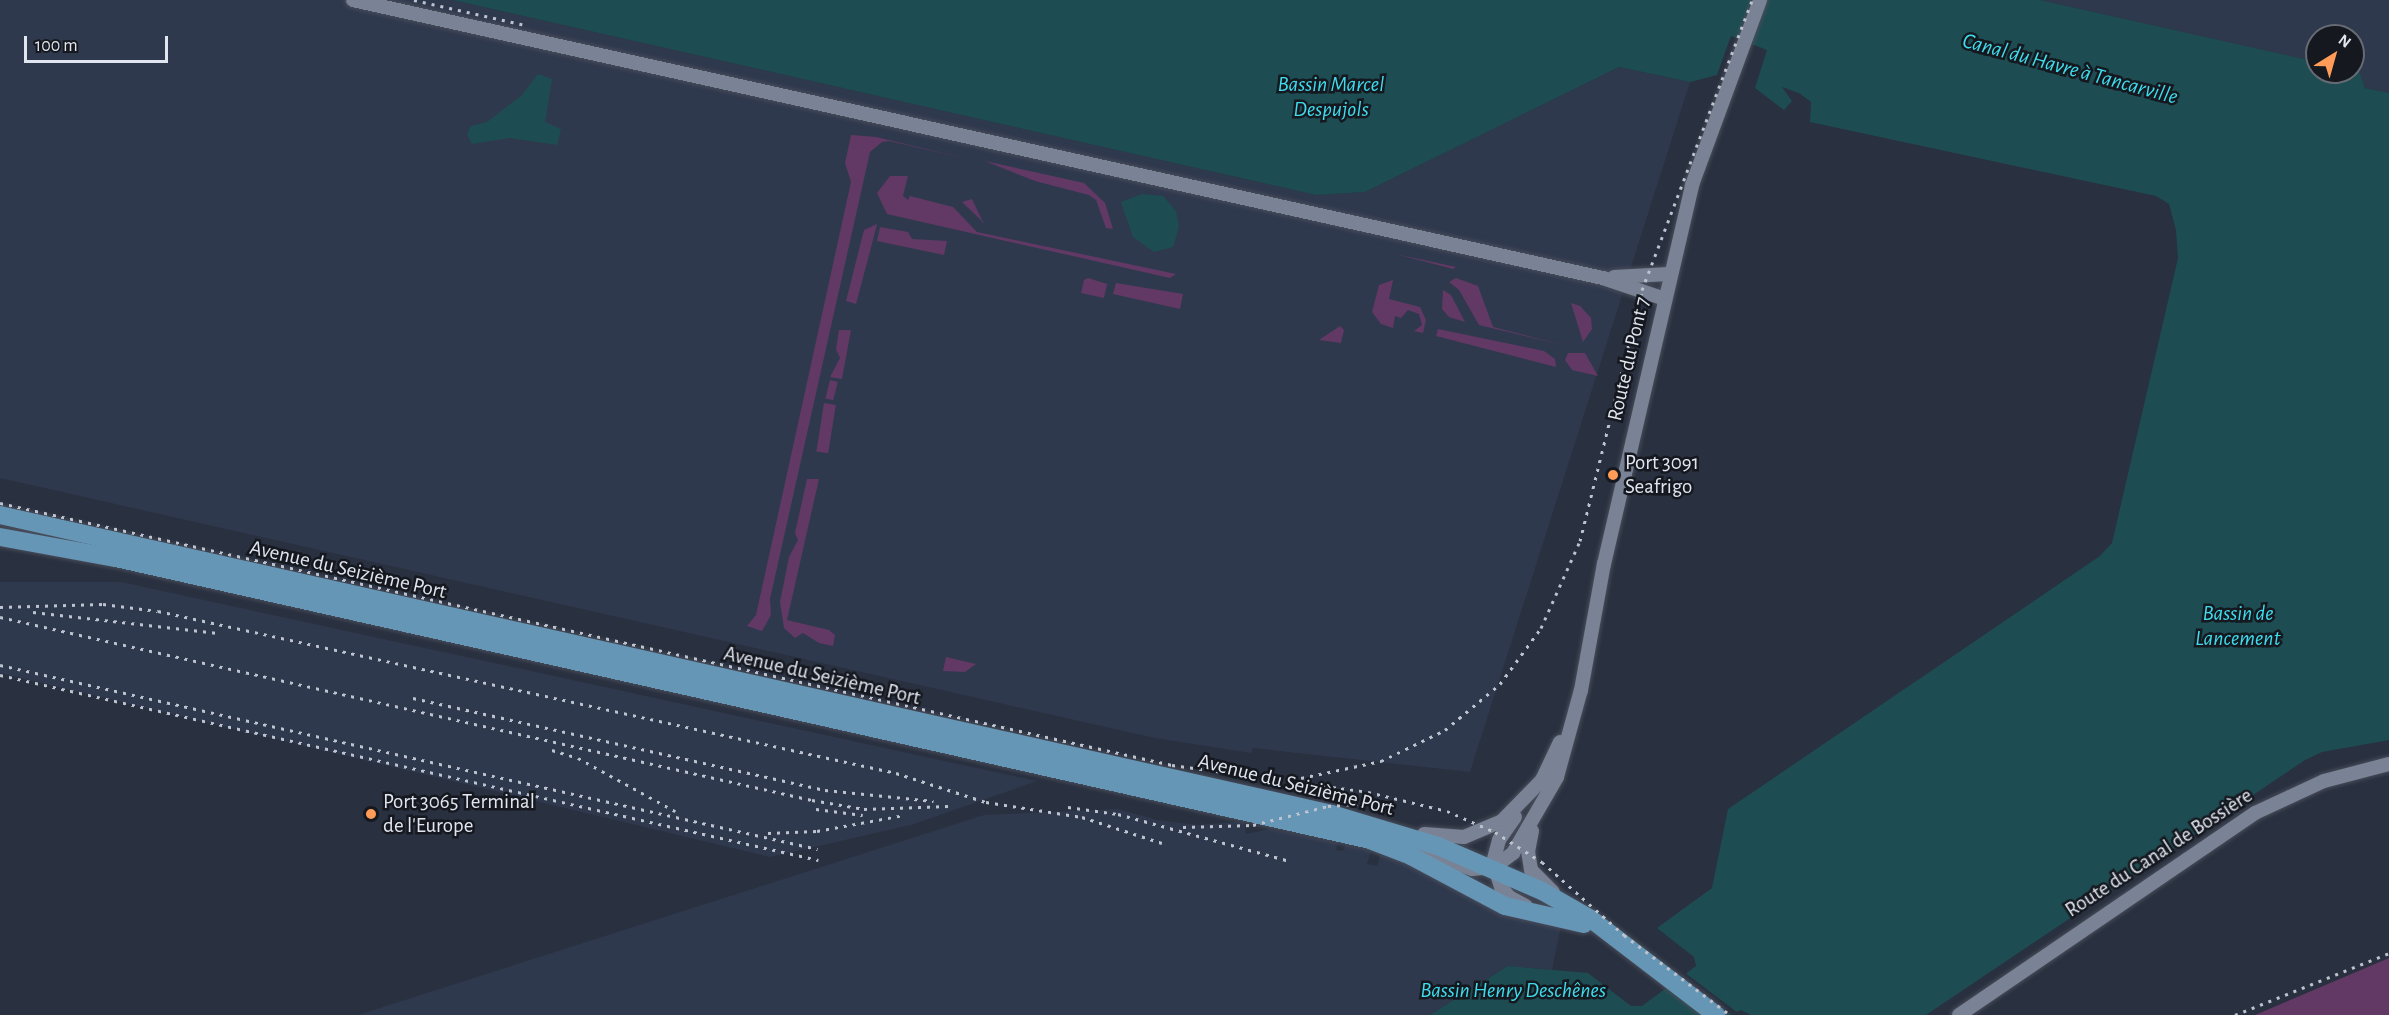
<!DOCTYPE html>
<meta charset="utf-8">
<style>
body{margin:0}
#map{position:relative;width:2389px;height:1015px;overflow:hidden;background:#29303f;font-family:"Alegreya Sans",sans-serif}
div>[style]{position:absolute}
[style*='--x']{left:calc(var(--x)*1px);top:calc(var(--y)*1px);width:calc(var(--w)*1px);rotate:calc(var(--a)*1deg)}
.built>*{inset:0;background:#2f394e}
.green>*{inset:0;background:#613964;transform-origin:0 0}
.water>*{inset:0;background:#1d4d52}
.pier>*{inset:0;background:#29303f}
.roads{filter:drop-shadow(0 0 2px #484d5a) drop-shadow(0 0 2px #484d5a)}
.minor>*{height:14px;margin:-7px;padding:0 7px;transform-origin:7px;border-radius:7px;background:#7a8395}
.major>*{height:18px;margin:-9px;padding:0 9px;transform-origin:9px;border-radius:9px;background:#6696b6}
.rail>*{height:3px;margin-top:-1.5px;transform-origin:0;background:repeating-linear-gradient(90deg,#bec4cf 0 3px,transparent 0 9px)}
.dots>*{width:16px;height:16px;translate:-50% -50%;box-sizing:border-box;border:3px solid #15181f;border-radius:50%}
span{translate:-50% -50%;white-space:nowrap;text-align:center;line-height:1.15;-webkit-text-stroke:5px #15181f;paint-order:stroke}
.street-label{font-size:21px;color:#e0e5ef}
.poi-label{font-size:21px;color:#e0e5ef}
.left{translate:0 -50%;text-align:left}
.water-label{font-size:22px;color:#3edcec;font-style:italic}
.north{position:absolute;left:2305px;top:24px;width:60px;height:60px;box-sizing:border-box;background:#15181f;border:2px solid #666a72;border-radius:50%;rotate:37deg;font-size:16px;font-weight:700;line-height:24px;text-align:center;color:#e0e5ef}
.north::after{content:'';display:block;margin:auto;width:21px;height:27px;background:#fe9c58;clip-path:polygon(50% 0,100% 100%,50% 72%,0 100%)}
.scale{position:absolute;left:24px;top:36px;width:144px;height:27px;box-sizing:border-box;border:3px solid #e0e5ef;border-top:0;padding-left:8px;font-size:18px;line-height:21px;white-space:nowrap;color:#e0e5ef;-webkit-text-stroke:4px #15181f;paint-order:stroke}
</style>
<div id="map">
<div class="built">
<div style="clip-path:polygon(0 0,453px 0,1316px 195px,1365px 192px,1619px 67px,1690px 82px,1470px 772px,1253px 748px,1251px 753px,1155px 738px,0 478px)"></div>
<div style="clip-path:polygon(2040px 0,2389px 0,2389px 93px,2365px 88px,2359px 71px,2353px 70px,2353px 36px,2317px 36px,2317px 62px)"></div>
<div style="clip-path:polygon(0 582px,121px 582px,1037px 781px,911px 825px,770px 857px,0 673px)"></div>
<div style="clip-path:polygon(1117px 809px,1157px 820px,1199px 825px,1244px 821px,1246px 834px,1270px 829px,1337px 843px,1336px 850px,1343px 851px,1345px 845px,1371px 851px,1367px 864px,1377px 866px,1381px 853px,1562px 921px,1552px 970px,1508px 966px,1430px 1015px,358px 1015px,984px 815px)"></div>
</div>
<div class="green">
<div style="clip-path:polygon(851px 135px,876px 137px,968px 159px,889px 141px,882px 142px,870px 152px,770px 599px,771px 615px,762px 631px,747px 626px,756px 615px,851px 182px,845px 163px)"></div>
<div style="clip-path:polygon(985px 161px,1084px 183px,1105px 203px,1113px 229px,1106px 228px,1096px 200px,1089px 195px,1035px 181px)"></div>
<div style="clip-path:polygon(890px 176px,908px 176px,903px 196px,908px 200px,910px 196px,953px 207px,977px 232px,1176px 274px,1170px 278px,887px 214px,877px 193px)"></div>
<div style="clip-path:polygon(972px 199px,982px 220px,986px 225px,962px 202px)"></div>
<div style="clip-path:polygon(877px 224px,873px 240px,856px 304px,846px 301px,864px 230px)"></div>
<div style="clip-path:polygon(880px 227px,908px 232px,912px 239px,947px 241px,944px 255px,877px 241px)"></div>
<div style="clip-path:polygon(1396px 254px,1456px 267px,1453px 269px)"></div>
<div style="clip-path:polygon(1088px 278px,1107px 284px,1104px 298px,1081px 293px,1084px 280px)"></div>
<div style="clip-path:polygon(1456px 278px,1478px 286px,1493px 327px,1566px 346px,1479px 325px,1459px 290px,1449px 282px)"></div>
<div style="clip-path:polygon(1393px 280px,1389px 299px,1420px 307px,1426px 320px,1423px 333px,1414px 331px,1422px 325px,1419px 314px,1408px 310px,1401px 318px,1395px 316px,1393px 328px,1381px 324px,1372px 312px,1379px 285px)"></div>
<div style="clip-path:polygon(1116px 283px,1183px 294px,1180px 309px,1113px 294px)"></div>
<div style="clip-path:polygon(1443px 290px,1451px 295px,1465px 322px,1449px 317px,1442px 309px)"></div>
<div style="clip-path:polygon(1571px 303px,1580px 306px,1591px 318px,1592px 329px,1583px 342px)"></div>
<div style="clip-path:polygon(1340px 326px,1344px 330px,1341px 343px,1319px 340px)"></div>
<div style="clip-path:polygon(1438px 329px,1544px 351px,1555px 359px,1556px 367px,1436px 336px)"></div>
<div style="clip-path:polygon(839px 330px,851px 330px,842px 379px,830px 377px,840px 358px,836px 349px)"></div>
<div style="clip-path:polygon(1568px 353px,1585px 353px,1598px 376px,1572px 370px,1565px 360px)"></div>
<div style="left:830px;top:380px;width:8px;height:19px;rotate:14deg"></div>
<div style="left:824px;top:403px;width:12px;height:49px;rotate:9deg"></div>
<div style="clip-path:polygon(807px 479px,819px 479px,787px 620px,829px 630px,835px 635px,833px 646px,819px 643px,803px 633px,795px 638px,784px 628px,780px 602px,789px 557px,798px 540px,795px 533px)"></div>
<div style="clip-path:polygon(946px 657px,976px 664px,965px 672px,943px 671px)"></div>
<div style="clip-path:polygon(2389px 958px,2389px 1015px,2255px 1015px)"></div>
</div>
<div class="water">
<div style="clip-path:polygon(453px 0,2040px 0,2317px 62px,2317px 72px,2359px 71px,2365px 88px,2389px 93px,2389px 740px,2322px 752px,2305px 760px,1926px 1015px,1751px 1015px,1741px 1010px,1729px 1015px,1430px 1015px,1508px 966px,1588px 973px,1631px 1006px,1642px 1006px,1696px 966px,1694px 957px,1657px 928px,1712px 888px,1728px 809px,2100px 556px,2112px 543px,2178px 258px,2176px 230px,2169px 204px,2156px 196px,1810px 122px,1811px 102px,1799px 93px,1782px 87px,1792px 101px,1784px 110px,1755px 88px,1767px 50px,1731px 36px,1717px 75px,1690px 82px,1619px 67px,1365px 192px,1316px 195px)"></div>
<div style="clip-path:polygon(538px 74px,552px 79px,545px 122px,561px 129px,557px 145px,510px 138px,472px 144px,467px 134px,471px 126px,487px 122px,522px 95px)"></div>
<div style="clip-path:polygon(1142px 194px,1163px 196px,1176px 211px,1179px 227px,1173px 247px,1154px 252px,1133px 237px,1121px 202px)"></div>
</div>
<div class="pier">
<div style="clip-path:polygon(1684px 972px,1738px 1013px,1704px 1015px,1665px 986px)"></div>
</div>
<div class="roads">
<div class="minor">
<div style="--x:353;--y:0;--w:1281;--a:12.54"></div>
<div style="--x:1603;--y:278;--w:65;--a:18.7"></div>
<div style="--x:1614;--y:277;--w:55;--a:-3.1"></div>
<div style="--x:1515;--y:817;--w:28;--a:125"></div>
<div style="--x:1499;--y:840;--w:23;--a:105"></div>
<div style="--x:1493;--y:862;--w:26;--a:72"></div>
<div style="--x:1501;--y:887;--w:13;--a:51"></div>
<div style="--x:1509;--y:897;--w:19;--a:28"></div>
<div style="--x:1532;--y:831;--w:20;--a:101"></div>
<div style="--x:1528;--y:851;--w:19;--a:81"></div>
<div style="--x:1531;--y:870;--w:31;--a:45"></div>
<div style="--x:1424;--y:834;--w:40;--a:4.3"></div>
<div style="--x:1464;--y:837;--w:41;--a:-22.8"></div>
<div style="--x:1502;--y:821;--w:57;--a:-45.7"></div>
<div style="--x:1542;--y:780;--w:42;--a:-64.7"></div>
<div style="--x:1406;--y:846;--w:70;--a:19.2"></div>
<div style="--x:1472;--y:869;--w:22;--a:-5"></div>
<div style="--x:1494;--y:867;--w:24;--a:-36"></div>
<div style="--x:1513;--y:853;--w:88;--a:-59.9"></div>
<div style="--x:1557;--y:777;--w:90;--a:-74.6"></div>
<div style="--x:1581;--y:690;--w:128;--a:-79.7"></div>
<div style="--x:1604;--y:564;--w:389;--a:-76.9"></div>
<div style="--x:1692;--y:185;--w:197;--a:-69.8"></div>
<div style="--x:1959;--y:1015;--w:358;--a:-34.3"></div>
<div style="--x:2255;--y:813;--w:76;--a:-24.9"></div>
<div style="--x:2324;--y:781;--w:67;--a:-14.7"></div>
</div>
<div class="major">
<div style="--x:0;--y:515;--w:1365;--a:12.65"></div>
<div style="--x:1332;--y:814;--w:111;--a:16.8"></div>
<div style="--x:1438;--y:846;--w:113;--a:23.4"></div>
<div style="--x:1542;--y:891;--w:56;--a:29.7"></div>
<div style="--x:1591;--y:919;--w:158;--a:37.5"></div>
<div style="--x:0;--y:537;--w:118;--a:10.3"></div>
<div style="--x:116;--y:558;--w:1285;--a:12.67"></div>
<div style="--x:1370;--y:840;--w:44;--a:21.3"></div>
<div style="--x:1411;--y:856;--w:106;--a:28"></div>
<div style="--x:1505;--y:906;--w:81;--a:12.8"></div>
</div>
</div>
<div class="rail">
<div style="--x:414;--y:0;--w:114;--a:12.7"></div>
<div style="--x:0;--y:503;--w:1201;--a:12.6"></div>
<div style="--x:1172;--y:765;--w:198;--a:7.8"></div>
<div style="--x:1368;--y:792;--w:81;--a:13.5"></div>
<div style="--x:1447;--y:811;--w:52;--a:23.6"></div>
<div style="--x:1495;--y:832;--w:56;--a:32.6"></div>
<div style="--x:1542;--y:862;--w:110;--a:41.7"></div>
<div style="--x:1624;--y:935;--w:133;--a:37"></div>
<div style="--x:0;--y:607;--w:103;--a:-1.7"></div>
<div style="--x:103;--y:604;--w:55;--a:7.3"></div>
<div style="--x:158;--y:611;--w:756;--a:12.38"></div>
<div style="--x:896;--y:773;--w:95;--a:17.9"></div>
<div style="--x:986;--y:802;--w:97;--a:8.9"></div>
<div style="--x:1082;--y:817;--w:84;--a:18"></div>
<div style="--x:33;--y:612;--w:186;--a:6.5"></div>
<div style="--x:0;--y:617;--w:832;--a:12.7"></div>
<div style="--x:812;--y:800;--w:53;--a:9.8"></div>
<div style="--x:864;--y:809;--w:85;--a:-2"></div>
<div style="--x:0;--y:665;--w:838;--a:12.68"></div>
<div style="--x:0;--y:675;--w:839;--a:12.74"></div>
<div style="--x:413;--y:698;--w:422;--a:12.6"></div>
<div style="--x:825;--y:790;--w:109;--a:5.8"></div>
<div style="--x:552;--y:750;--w:27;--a:17"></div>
<div style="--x:578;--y:758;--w:111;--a:28.7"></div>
<div style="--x:1301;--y:778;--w:82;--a:-12"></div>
<div style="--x:1381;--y:761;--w:71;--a:-25.8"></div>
<div style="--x:1445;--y:730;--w:72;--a:-39.9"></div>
<div style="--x:1500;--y:684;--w:69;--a:-53.8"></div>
<div style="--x:1541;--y:628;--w:95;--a:-65.9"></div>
<div style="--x:1580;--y:541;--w:259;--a:-76.1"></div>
<div style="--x:1642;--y:290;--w:310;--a:-69.2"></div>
<div style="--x:1068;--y:807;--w:50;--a:8"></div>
<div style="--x:1118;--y:814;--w:178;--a:15.3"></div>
<div style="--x:816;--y:809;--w:47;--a:7.3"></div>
<div style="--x:1183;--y:827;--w:70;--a:-1.6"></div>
<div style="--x:1253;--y:825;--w:77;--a:-14.2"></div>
<div style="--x:1328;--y:806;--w:56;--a:-4.1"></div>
<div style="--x:768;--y:833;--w:49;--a:-2.3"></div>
<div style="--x:817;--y:831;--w:88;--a:-10.4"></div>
<div style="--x:2235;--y:1015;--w:166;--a:-21.9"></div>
</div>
<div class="dots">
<div style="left:1613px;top:475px;background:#fe9c58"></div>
<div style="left:371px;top:814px;background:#fe9c58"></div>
</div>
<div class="street-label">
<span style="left:1629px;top:359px;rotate:-77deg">Route du Pont 7</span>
<span style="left:348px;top:570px;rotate:13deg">Avenue du Seizième Port</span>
<span style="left:822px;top:676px;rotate:13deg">Avenue du Seizième Port</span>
<span style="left:1296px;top:785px;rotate:14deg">Avenue du Seizième Port</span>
<span style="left:2159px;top:853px;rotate:-33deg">Route du Canal de Bossière</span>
</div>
<div class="poi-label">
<span class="left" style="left:1625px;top:475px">Port 3091<br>Seafrigo</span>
<span class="left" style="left:383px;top:814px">Port 3065 Terminal<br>de l'Europe</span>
</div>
<div class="water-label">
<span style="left:2070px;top:69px;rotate:15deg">Canal du Havre à Tancarville</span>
<span style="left:1331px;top:97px">Bassin Marcel<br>Despujols</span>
<span style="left:2238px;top:626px">Bassin de<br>Lancement</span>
<span style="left:1513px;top:991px">Bassin Henry Deschênes</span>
</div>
<div class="north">N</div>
<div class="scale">100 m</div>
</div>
